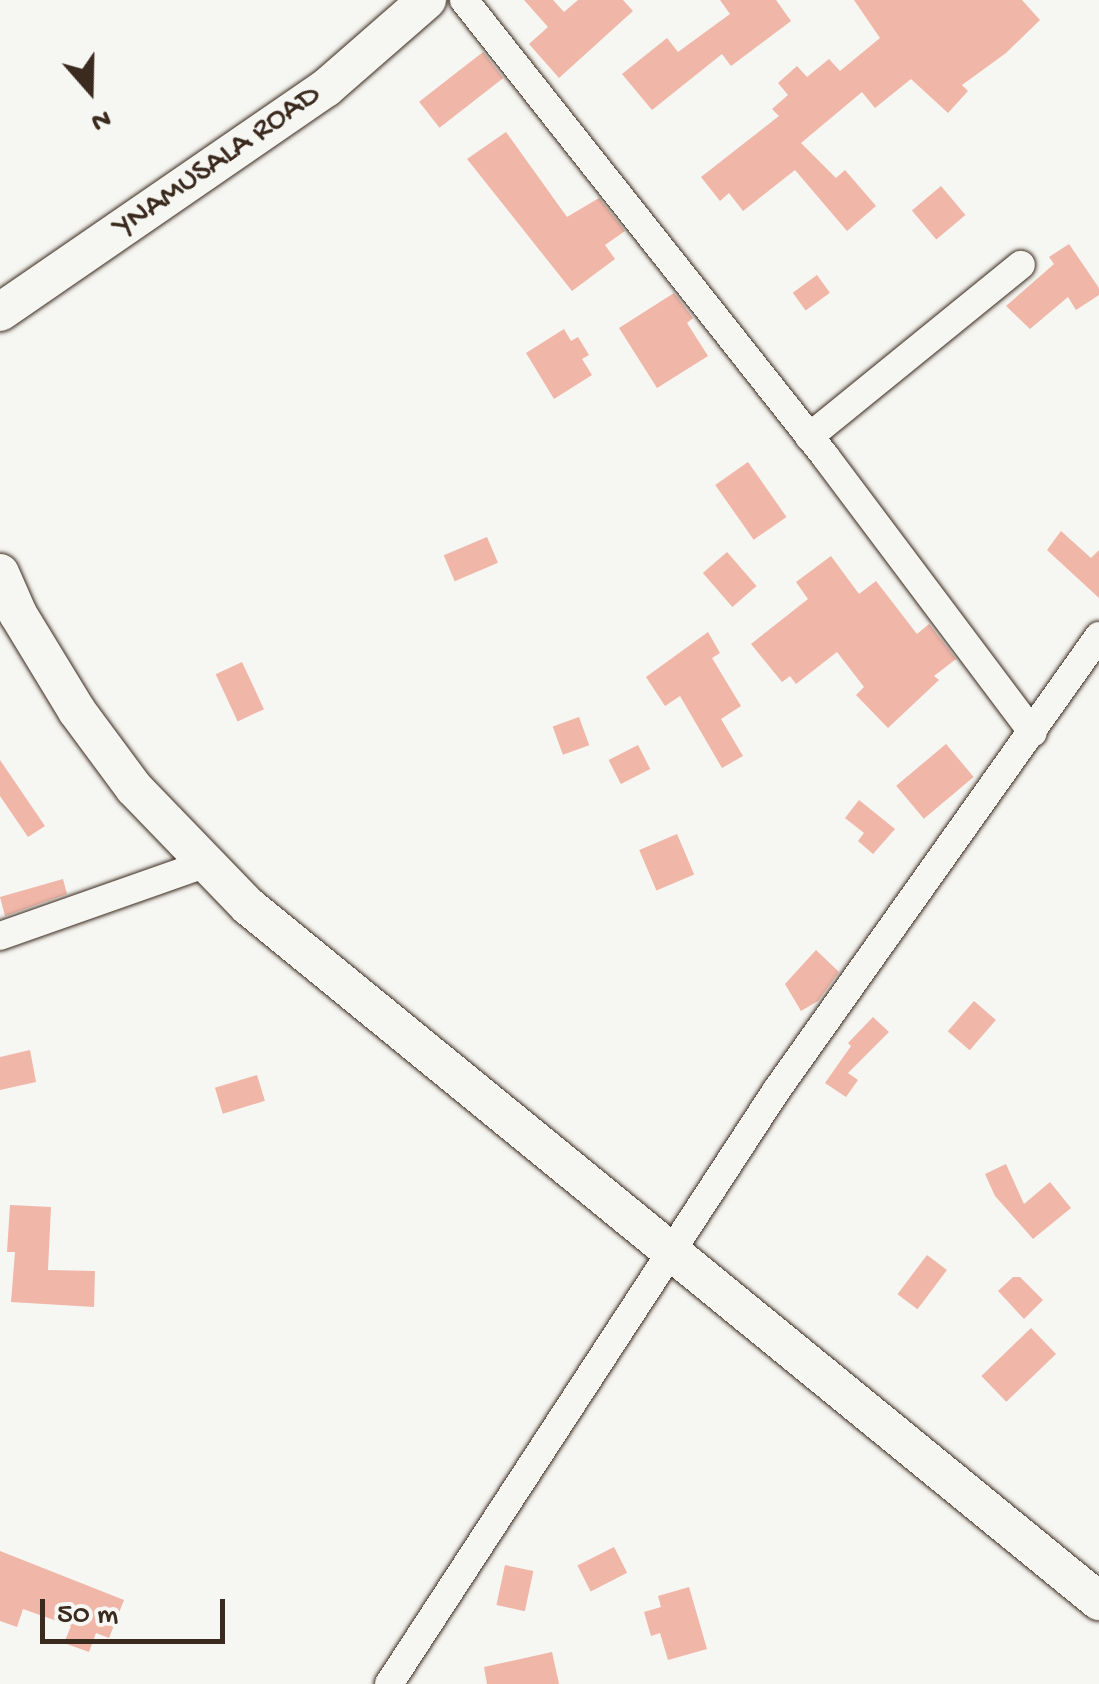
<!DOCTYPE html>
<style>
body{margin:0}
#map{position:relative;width:1099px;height:1684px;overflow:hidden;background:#f6f6f2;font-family:"Gochi Hand",sans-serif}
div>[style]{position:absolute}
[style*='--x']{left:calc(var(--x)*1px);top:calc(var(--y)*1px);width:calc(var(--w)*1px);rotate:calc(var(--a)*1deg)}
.building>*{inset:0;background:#f0b6a8;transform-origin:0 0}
.roads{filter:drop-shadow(0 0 2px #3b2a1e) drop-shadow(0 0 2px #3b2a1e)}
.minor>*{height:28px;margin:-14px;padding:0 14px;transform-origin:14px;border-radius:14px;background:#f6f6f2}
.secondary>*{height:38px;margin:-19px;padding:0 19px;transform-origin:19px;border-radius:19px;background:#f6f6f2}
span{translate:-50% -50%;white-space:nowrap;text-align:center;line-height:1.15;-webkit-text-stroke:8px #f6f6f2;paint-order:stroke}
.street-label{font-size:32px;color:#3b2a1e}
.north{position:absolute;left:40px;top:40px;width:100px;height:100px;-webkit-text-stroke:8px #f6f6f2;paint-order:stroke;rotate:160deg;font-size:28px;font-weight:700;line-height:40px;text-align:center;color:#3b2a1e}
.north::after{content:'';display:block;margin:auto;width:35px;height:45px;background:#3b2a1e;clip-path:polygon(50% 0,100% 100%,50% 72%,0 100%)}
.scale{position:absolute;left:40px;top:1599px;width:185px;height:45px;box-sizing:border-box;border:5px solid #3b2a1e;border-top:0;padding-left:12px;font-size:30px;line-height:35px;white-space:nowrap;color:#3b2a1e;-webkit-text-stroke:8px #f6f6f2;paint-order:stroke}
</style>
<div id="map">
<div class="building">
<div style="clip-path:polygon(524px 0,553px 0,564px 12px,578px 0,623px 0,633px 11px,559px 78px,529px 44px,548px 27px)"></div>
<div style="clip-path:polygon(720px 0,776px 0,791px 21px,731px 66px,722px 54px,652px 110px,622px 74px,667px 38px,678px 52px,730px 14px)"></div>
<div style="clip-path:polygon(854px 0,1022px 0,1040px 20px,1006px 53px,962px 85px,968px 91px,948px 113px,911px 79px,875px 108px,862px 92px,801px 143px,836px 178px,845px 170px,876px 206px,847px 231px,795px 170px,743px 211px,729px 193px,720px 201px,701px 177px,779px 116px,772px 109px,788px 95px,778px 83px,797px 66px,807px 77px,829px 59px,840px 71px,880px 38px)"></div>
<div style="left:483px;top:52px;width:33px;height:81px;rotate:52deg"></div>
<div style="clip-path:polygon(506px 132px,567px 217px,599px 198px,625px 231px,605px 245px,615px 259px,572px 291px,467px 159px)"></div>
<div style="left:941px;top:186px;width:38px;height:38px;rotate:50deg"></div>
<div style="clip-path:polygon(1069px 244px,1099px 288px,1099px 295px,1076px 310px,1068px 297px,1030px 329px,1006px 306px,1054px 264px,1049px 257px)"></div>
<div style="left:817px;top:275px;width:22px;height:30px;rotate:54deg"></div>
<div style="clip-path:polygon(674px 293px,693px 318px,687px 323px,708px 356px,657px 388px,619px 328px)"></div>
<div style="clip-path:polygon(564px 329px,571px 341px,578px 337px,589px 355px,582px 359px,592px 375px,554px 399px,526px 353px)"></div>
<div style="left:748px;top:462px;width:67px;height:40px;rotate:55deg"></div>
<div style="clip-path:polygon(1061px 531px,1091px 558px,1099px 550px,1099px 598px,1047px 550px)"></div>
<div style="left:487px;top:537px;width:28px;height:47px;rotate:67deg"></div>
<div style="left:727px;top:552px;width:45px;height:32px;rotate:49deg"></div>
<div style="clip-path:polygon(831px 556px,859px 594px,876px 581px,917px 634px,929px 624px,956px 659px,934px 676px,939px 680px,888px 728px,856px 695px,864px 687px,837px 652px,796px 684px,790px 676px,782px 682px,751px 644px,808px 599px,796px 582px)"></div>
<div style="clip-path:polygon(708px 632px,720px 653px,712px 658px,741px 706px,721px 719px,743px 756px,722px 768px,680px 696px,665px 706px,646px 677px)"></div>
<div style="left:242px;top:662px;width:52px;height:29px;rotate:65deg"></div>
<div style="left:579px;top:717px;width:30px;height:28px;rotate:70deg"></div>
<div style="left:946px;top:744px;width:43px;height:65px;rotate:50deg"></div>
<div style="left:638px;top:745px;width:27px;height:33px;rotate:63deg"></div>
<div style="clip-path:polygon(0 760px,45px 826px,28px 837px,0 796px)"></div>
<div style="clip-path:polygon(859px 800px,895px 829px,873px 854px,858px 841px,864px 833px,845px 818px)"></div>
<div style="left:677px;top:834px;width:44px;height:41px;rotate:67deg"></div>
<div style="clip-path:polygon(63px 879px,67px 894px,5px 916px,0 897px)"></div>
<div style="clip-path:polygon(816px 950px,839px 972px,818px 1001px,801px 1011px,785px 984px)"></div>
<div style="left:974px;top:1001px;width:29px;height:40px;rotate:41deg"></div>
<div style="clip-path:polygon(873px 1017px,889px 1032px,848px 1073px,858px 1080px,846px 1097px,825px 1083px,851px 1046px,848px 1043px)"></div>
<div style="clip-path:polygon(30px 1050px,36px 1082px,0 1090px,0 1057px)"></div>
<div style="left:257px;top:1075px;width:27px;height:44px;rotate:73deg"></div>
<div style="clip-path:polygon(1006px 1164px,1024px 1204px,1050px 1182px,1071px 1208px,1033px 1239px,995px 1196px,985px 1174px)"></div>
<div style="clip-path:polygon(10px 1205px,51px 1207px,48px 1270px,95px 1271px,94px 1307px,11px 1302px,15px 1252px,7px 1252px)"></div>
<div style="left:927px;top:1255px;width:25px;height:49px;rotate:37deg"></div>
<div style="clip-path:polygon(1013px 1277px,1020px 1277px,1043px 1300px,1024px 1319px,998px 1291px)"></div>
<div style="left:1031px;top:1328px;width:36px;height:69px;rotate:46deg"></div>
<div style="left:614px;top:1547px;width:29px;height:41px;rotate:63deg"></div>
<div style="clip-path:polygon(0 1551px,124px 1600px,109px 1638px,96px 1633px,89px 1652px,64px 1643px,71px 1626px,23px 1609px,17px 1627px,0 1621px)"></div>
<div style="left:505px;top:1565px;width:29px;height:41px;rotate:12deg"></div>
<div style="clip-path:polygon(689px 1587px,707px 1649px,668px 1660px,660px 1633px,651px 1636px,644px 1612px,661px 1607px,658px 1596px)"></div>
<div style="clip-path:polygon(552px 1652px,559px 1684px,487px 1684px,484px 1667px)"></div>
</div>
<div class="roads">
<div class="minor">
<div style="--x:464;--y:0;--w:582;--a:51.63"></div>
<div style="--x:825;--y:456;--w:346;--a:53.1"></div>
<div style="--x:809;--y:437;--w:273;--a:-39.1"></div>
<div style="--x:0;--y:936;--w:219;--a:-19.4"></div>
<div style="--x:389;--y:1684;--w:708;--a:-56.87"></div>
<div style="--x:776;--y:1091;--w:558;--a:-54.63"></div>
</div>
<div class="secondary">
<div style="--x:0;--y:312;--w:396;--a:-34.5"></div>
<div style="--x:326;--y:88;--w:134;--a:-41.1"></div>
<div style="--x:0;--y:573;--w:45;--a:66.3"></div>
<div style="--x:18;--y:614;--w:114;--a:58.7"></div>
<div style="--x:77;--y:711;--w:96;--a:53.5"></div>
<div style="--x:134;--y:788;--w:164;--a:46"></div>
<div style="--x:248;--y:906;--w:1099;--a:39.24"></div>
</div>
</div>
<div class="street-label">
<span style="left:218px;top:162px;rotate:-35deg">YNAMUSALA ROAD</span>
</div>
<div class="north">N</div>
<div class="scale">50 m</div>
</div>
